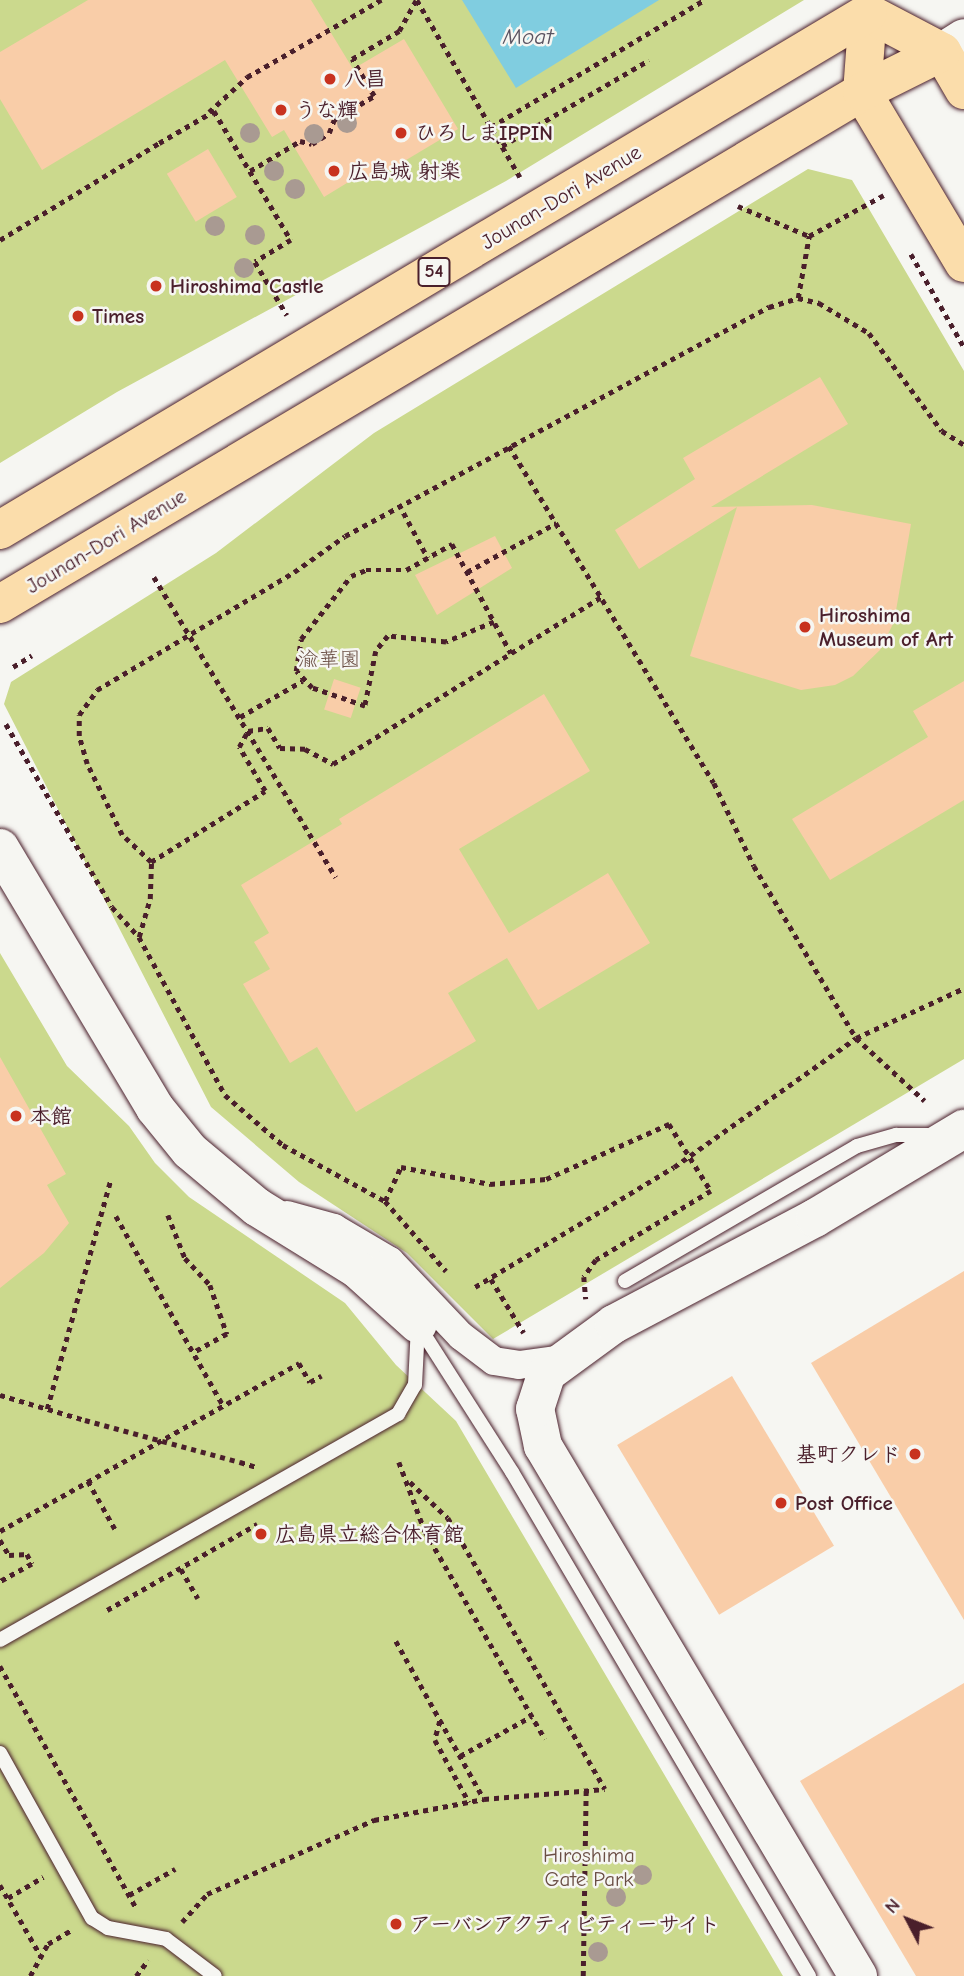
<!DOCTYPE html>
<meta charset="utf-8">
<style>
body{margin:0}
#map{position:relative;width:964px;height:1976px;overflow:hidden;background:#f6f6f2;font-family:"Comic Neue","Klee One",sans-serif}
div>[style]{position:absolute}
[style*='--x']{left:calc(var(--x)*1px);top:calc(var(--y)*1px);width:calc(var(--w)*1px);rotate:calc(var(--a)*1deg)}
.green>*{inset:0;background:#cbd98d}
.water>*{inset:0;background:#80cde0}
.building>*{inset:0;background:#f9cda8;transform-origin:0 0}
.path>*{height:4.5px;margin-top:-2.25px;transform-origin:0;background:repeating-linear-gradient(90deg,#4a1f2b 0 5px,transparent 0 10px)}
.roads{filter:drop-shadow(0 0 2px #4a1f2b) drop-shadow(0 0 2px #4a1f2b)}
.lane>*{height:14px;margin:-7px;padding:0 7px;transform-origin:7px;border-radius:7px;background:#f6f6f2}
.street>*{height:28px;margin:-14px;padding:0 14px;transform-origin:14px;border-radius:14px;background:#f6f6f2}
.secondary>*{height:38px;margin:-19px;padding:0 19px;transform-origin:19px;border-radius:19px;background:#f6f6f2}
.highway>*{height:38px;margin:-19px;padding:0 19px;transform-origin:19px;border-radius:19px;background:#fbddab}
.path-bridge>*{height:4.5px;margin-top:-2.25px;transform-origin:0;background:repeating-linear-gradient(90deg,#4a1f2b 0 5px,transparent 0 10px)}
.trees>*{width:20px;height:20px;margin:-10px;border-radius:50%;background:#a99a92}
.dots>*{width:19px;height:19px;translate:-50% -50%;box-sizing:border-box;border:4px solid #f6f6f2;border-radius:50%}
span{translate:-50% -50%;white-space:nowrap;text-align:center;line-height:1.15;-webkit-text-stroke:5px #f6f6f2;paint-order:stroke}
.shield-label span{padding:2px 5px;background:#f6f6f2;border:2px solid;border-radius:5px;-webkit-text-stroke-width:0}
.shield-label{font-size:19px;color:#4a1f2b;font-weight:700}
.poi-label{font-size:21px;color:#4a1f2b;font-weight:700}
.left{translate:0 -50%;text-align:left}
.right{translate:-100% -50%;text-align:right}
.street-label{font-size:21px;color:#4a1f2b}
.park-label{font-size:21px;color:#6a4e44}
.water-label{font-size:23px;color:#5a5361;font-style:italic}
.north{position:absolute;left:873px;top:1885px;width:70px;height:70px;-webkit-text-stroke:5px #f6f6f2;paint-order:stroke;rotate:312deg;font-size:19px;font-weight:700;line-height:28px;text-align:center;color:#4a1f2b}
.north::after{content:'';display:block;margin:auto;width:24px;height:32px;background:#4a1f2b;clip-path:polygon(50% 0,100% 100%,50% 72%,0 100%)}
</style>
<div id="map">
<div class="green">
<div style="clip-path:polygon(0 0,804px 0,506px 181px,117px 392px,0 463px)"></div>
<div style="clip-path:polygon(808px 169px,852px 180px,964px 371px,964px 1059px,493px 1339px,407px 1253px,299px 1182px,211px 1107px,4px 704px,11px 682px,216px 553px,374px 433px)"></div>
<div style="clip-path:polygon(0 953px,67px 1066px,129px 1126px,155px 1163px,189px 1197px,345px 1303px,396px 1365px,456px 1421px,783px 1976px,0 1976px)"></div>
</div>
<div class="water">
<div style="clip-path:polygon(462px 0,659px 0,516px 88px)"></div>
</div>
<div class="building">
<div style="clip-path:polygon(88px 0,311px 0,353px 69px,404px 39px,458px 129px,371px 181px,365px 172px,324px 197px,284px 130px,272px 137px,225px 60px,42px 170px,0 99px,0 52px)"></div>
<div style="left:208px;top:149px;width:56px;height:48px;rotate:59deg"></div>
<div style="clip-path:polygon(820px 377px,848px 424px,711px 507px,812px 505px,911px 524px,894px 622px,880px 650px,853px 676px,835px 685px,801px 690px,690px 656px,737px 507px,639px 569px,615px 530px,695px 479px,683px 458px)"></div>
<div style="clip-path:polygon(495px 536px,512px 568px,437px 615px,415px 575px)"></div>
<div style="left:334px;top:679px;width:28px;height:32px;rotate:18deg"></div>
<div style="clip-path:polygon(964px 681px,964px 800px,830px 880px,792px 819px,928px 737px,913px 711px)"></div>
<div style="clip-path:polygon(544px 694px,590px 771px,459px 849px,509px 933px,608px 873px,650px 943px,538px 1010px,507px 958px,448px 993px,476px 1041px,356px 1112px,317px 1047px,290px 1063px,243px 984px,270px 969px,254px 942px,269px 933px,241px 885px,342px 824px,339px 819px)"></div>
<div style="clip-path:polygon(0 1057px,66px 1174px,47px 1185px,69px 1223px,44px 1253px,0 1288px)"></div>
<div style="clip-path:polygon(964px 1271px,964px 1620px,811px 1363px)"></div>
<div style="left:732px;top:1376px;width:198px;height:134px;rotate:59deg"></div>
<div style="clip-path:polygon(964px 1683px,964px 1976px,916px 1976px,800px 1781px)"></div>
</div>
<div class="path">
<div style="--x:417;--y:0;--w:205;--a:59.8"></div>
<div style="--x:209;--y:112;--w:52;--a:-42.6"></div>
<div style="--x:247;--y:77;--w:155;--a:-29.9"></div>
<div style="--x:491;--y:127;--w:248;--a:-30.8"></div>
<div style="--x:159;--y:143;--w:64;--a:-30.2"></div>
<div style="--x:214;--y:111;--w:150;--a:59.2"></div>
<div style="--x:291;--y:240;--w:42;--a:148.6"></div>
<div style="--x:255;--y:262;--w:62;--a:58.9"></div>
<div style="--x:502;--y:146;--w:170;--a:-30.3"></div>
<div style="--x:250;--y:171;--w:58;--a:-31"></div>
<div style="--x:300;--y:141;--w:12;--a:14"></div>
<div style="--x:312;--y:144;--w:20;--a:-33"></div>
<div style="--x:329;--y:133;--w:14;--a:-69"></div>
<div style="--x:334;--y:120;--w:47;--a:-31"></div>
<div style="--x:374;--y:96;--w:43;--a:-120.7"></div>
<div style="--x:352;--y:59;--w:55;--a:-30.8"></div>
<div style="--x:399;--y:31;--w:35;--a:-61"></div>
<div style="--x:738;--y:206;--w:77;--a:22.9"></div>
<div style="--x:809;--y:236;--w:85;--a:-28.7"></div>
<div style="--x:911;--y:254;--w:107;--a:60.3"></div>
<div style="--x:798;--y:298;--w:63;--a:-79.9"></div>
<div style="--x:509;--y:446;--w:394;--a:58.7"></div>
<div style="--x:714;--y:783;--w:92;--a:64.3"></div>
<div style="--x:754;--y:866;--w:200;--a:59.3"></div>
<div style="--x:856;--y:1038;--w:93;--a:42.4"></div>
<div style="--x:399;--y:504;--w:61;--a:61.8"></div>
<div style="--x:467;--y:572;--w:102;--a:-28.8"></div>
<div style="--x:154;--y:577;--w:351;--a:58.8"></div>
<div style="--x:494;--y:622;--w:52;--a:157.4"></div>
<div style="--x:446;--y:642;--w:58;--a:-174.1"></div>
<div style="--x:388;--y:636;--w:19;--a:129"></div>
<div style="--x:376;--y:651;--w:56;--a:101.3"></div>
<div style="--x:365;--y:706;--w:56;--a:-161.2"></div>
<div style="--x:312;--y:688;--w:23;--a:-133"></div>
<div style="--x:296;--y:671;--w:32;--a:-81"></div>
<div style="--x:301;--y:639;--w:80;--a:-51.6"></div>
<div style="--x:351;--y:576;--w:16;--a:-22"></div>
<div style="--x:366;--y:570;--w:40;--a:0"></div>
<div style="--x:406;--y:570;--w:53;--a:-29.5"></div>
<div style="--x:452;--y:544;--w:124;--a:61.6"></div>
<div style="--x:13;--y:667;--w:22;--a:-32"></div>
<div style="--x:240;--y:717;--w:72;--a:-30.1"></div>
<div style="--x:6;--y:724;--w:211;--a:59.9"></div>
<div style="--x:112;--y:907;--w:40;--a:48"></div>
<div style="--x:139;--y:937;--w:180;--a:61.4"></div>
<div style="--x:225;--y:1095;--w:77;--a:40.8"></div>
<div style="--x:283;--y:1145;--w:116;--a:28.8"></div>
<div style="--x:385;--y:1201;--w:93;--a:48.9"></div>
<div style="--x:151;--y:862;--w:134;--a:-31.9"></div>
<div style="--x:265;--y:791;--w:51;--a:-120.6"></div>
<div style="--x:239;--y:747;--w:18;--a:-61"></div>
<div style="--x:248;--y:731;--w:20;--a:-9"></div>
<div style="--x:268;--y:728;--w:23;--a:59"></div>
<div style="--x:280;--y:748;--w:25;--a:2"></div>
<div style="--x:305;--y:749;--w:32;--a:28"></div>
<div style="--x:333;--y:764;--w:316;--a:-31.9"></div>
<div style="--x:139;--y:937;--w:40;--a:-74"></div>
<div style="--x:150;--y:899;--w:37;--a:-88"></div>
<div style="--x:151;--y:862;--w:40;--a:-137"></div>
<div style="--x:122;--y:835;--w:79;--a:-116.2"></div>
<div style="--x:87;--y:764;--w:29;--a:-106"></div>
<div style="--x:79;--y:736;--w:21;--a:-90"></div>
<div style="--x:79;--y:715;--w:31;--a:-54"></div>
<div style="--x:97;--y:690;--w:230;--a:-30.9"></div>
<div style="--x:294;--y:572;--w:62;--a:-35.2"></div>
<div style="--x:345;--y:536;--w:482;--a:-28.4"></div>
<div style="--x:769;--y:307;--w:30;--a:-17"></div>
<div style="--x:798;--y:298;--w:22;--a:13"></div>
<div style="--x:819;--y:303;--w:58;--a:31"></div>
<div style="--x:869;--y:333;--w:122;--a:53.3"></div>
<div style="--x:942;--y:431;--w:26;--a:32"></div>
<div style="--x:385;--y:1201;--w:38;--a:-65"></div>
<div style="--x:401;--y:1167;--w:91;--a:10.8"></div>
<div style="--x:490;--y:1184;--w:56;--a:-5.1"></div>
<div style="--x:546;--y:1179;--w:135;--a:-24.1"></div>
<div style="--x:669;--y:1124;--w:79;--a:57.9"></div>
<div style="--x:711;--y:1191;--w:134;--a:149"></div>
<div style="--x:596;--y:1260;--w:21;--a:125"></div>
<div style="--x:584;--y:1277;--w:22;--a:85"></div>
<div style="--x:168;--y:1215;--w:46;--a:68.4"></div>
<div style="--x:185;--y:1258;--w:37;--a:47"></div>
<div style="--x:210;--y:1285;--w:52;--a:70.9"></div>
<div style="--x:227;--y:1334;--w:39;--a:151"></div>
<div style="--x:116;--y:1216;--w:217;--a:60.5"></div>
<div style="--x:491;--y:1279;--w:63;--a:58.6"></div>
<div style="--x:475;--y:1287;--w:232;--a:-31.1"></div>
<div style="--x:674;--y:1167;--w:223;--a:-35.3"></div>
<div style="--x:856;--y:1038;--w:119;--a:-24.8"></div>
<div style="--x:0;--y:1395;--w:89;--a:16.4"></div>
<div style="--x:47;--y:1409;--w:239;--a:-74.5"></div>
<div style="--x:240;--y:1462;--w:17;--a:17"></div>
<div style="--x:399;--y:1462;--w:74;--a:69.4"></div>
<div style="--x:425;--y:1531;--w:240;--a:60"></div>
<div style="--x:88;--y:1481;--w:55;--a:60.6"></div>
<div style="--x:410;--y:1482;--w:52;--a:43.5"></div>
<div style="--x:448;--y:1518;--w:313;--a:59.9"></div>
<div style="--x:0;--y:1531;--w:343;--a:-29.3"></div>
<div style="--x:299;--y:1363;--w:22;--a:60"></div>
<div style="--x:310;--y:1382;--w:13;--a:-29"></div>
<div style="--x:0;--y:1540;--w:17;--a:59"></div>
<div style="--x:9;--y:1555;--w:18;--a:-3"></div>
<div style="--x:27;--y:1554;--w:11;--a:63"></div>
<div style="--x:32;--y:1564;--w:37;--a:151"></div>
<div style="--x:181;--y:1569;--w:34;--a:60"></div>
<div style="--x:107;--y:1610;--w:173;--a:-29.8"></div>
<div style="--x:396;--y:1641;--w:181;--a:60.9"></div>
<div style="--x:0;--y:1666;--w:279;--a:60.6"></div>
<div style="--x:440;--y:1721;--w:20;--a:105"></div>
<div style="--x:435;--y:1740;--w:71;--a:61.3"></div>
<div style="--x:460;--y:1756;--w:82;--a:-29.1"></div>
<div style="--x:0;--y:1885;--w:82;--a:60"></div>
<div style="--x:129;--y:1895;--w:53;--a:-29.5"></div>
<div style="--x:8;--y:1898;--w:41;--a:-31"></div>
<div style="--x:182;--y:1922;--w:38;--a:-48"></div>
<div style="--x:207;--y:1894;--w:183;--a:-23.9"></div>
<div style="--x:374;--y:1820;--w:112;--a:-10.8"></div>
<div style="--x:484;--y:1799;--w:121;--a:-4.7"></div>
<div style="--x:30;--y:1976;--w:37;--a:-61"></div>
<div style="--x:48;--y:1944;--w:29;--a:-31"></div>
<div style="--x:136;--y:1976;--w:20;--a:-53"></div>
<div style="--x:583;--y:1976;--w:187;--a:-89.1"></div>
</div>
<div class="roads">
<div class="lane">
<div style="--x:625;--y:1281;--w:268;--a:-30.2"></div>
<div style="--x:857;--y:1146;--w:41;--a:-15.8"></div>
<div style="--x:896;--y:1135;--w:40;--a:0"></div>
<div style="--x:418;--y:1325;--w:174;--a:57.4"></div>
<div style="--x:512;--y:1472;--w:585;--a:59.49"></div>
<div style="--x:0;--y:1640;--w:458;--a:-29.6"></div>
<div style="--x:398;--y:1414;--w:34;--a:-60"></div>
<div style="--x:415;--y:1385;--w:59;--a:-87.1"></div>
<div style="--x:0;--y:1753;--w:189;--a:60.9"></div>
<div style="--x:92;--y:1918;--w:19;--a:32"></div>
<div style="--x:108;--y:1928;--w:59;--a:10.7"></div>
<div style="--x:166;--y:1939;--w:61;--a:37.1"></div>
</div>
<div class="street">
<div style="--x:287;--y:1215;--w:49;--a:15.5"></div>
<div style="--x:334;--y:1228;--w:65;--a:30.5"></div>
<div style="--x:390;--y:1261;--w:103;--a:46.6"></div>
<div style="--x:461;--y:1336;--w:41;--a:37.1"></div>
<div style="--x:494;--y:1361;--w:25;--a:9"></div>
<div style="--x:519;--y:1365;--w:44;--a:-7.8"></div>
</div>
<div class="secondary">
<div style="--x:942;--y:52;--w:26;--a:-32"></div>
<div style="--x:0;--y:848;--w:303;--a:59.2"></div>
<div style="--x:155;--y:1108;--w:55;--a:50.9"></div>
<div style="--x:190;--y:1151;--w:87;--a:39.9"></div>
<div style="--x:257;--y:1207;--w:118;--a:31.8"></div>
<div style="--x:357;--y:1269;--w:82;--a:42"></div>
<div style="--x:858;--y:1976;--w:617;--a:-120.72"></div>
<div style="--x:543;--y:1446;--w:38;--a:-102"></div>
<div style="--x:535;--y:1409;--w:38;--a:-72"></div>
<div style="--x:547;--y:1373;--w:83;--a:-36.2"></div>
<div style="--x:614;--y:1324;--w:227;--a:-27.8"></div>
<div style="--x:815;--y:1218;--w:174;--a:-30.9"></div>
</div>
<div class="highway">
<div style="--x:868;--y:13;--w:79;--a:94.3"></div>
<div style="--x:862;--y:92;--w:199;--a:59.2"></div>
<div style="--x:868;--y:13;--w:84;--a:27.8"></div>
<div style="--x:942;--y:52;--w:44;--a:59.9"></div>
<div style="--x:0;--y:530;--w:1010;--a:-30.78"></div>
<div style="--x:0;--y:604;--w:1003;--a:-30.71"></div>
<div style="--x:862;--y:92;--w:89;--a:-26.6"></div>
</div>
</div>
<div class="path-bridge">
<div style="--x:0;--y:240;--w:186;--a:-31.4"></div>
<div style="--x:85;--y:1420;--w:161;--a:15.2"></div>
</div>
<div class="trees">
<div style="left:347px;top:123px"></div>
<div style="left:250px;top:133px"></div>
<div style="left:314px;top:134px"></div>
<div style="left:274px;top:171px"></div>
<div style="left:295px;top:189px"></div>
<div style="left:215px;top:226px"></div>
<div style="left:255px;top:235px"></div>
<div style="left:244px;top:268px"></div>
<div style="left:642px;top:1875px"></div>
<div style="left:616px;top:1897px"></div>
<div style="left:598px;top:1952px"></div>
</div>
<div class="dots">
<div style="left:330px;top:79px;background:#c8321e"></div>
<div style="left:281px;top:110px;background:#c8321e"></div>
<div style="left:401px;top:133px;background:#c8321e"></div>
<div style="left:334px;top:171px;background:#c8321e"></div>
<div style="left:156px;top:286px;background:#c8321e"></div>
<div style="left:78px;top:316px;background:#c8321e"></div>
<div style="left:805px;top:627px;background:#c8321e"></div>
<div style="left:16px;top:1116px;background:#c8321e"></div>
<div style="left:915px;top:1454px;background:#c8321e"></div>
<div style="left:781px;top:1503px;background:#c8321e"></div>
<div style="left:261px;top:1534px;background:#c8321e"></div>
<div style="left:396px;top:1924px;background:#c8321e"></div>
</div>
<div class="shield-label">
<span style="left:434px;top:272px">54</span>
</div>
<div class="poi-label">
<span class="left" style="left:344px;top:79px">八昌</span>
<span class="left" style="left:295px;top:110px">うな輝</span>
<span class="left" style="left:415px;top:133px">ひろしまIPPIN</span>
<span class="left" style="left:348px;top:171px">広島城 射楽</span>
<span class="left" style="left:170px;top:286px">Hiroshima Castle</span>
<span class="left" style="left:92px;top:316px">Times</span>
<span class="left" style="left:819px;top:627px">Hiroshima<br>Museum of Art</span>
<span class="left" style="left:30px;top:1116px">本館</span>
<span class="right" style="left:901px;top:1454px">基町クレド</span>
<span class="left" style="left:795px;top:1503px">Post Office</span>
<span class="left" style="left:275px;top:1534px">広島県立総合体育館</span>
<span class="left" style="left:410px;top:1924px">アーバンアクティビティーサイト</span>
</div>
<div class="street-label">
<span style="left:561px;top:197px;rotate:-31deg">Jounan-Dori Avenue</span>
<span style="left:106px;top:541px;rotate:-31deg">Jounan-Dori Avenue</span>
</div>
<div class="park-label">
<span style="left:329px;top:659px">渝華園</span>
<span style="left:589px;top:1867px">Hiroshima<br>Gate Park</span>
</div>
<div class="water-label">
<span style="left:528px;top:37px">Moat</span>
</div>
<div class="north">N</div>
</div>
